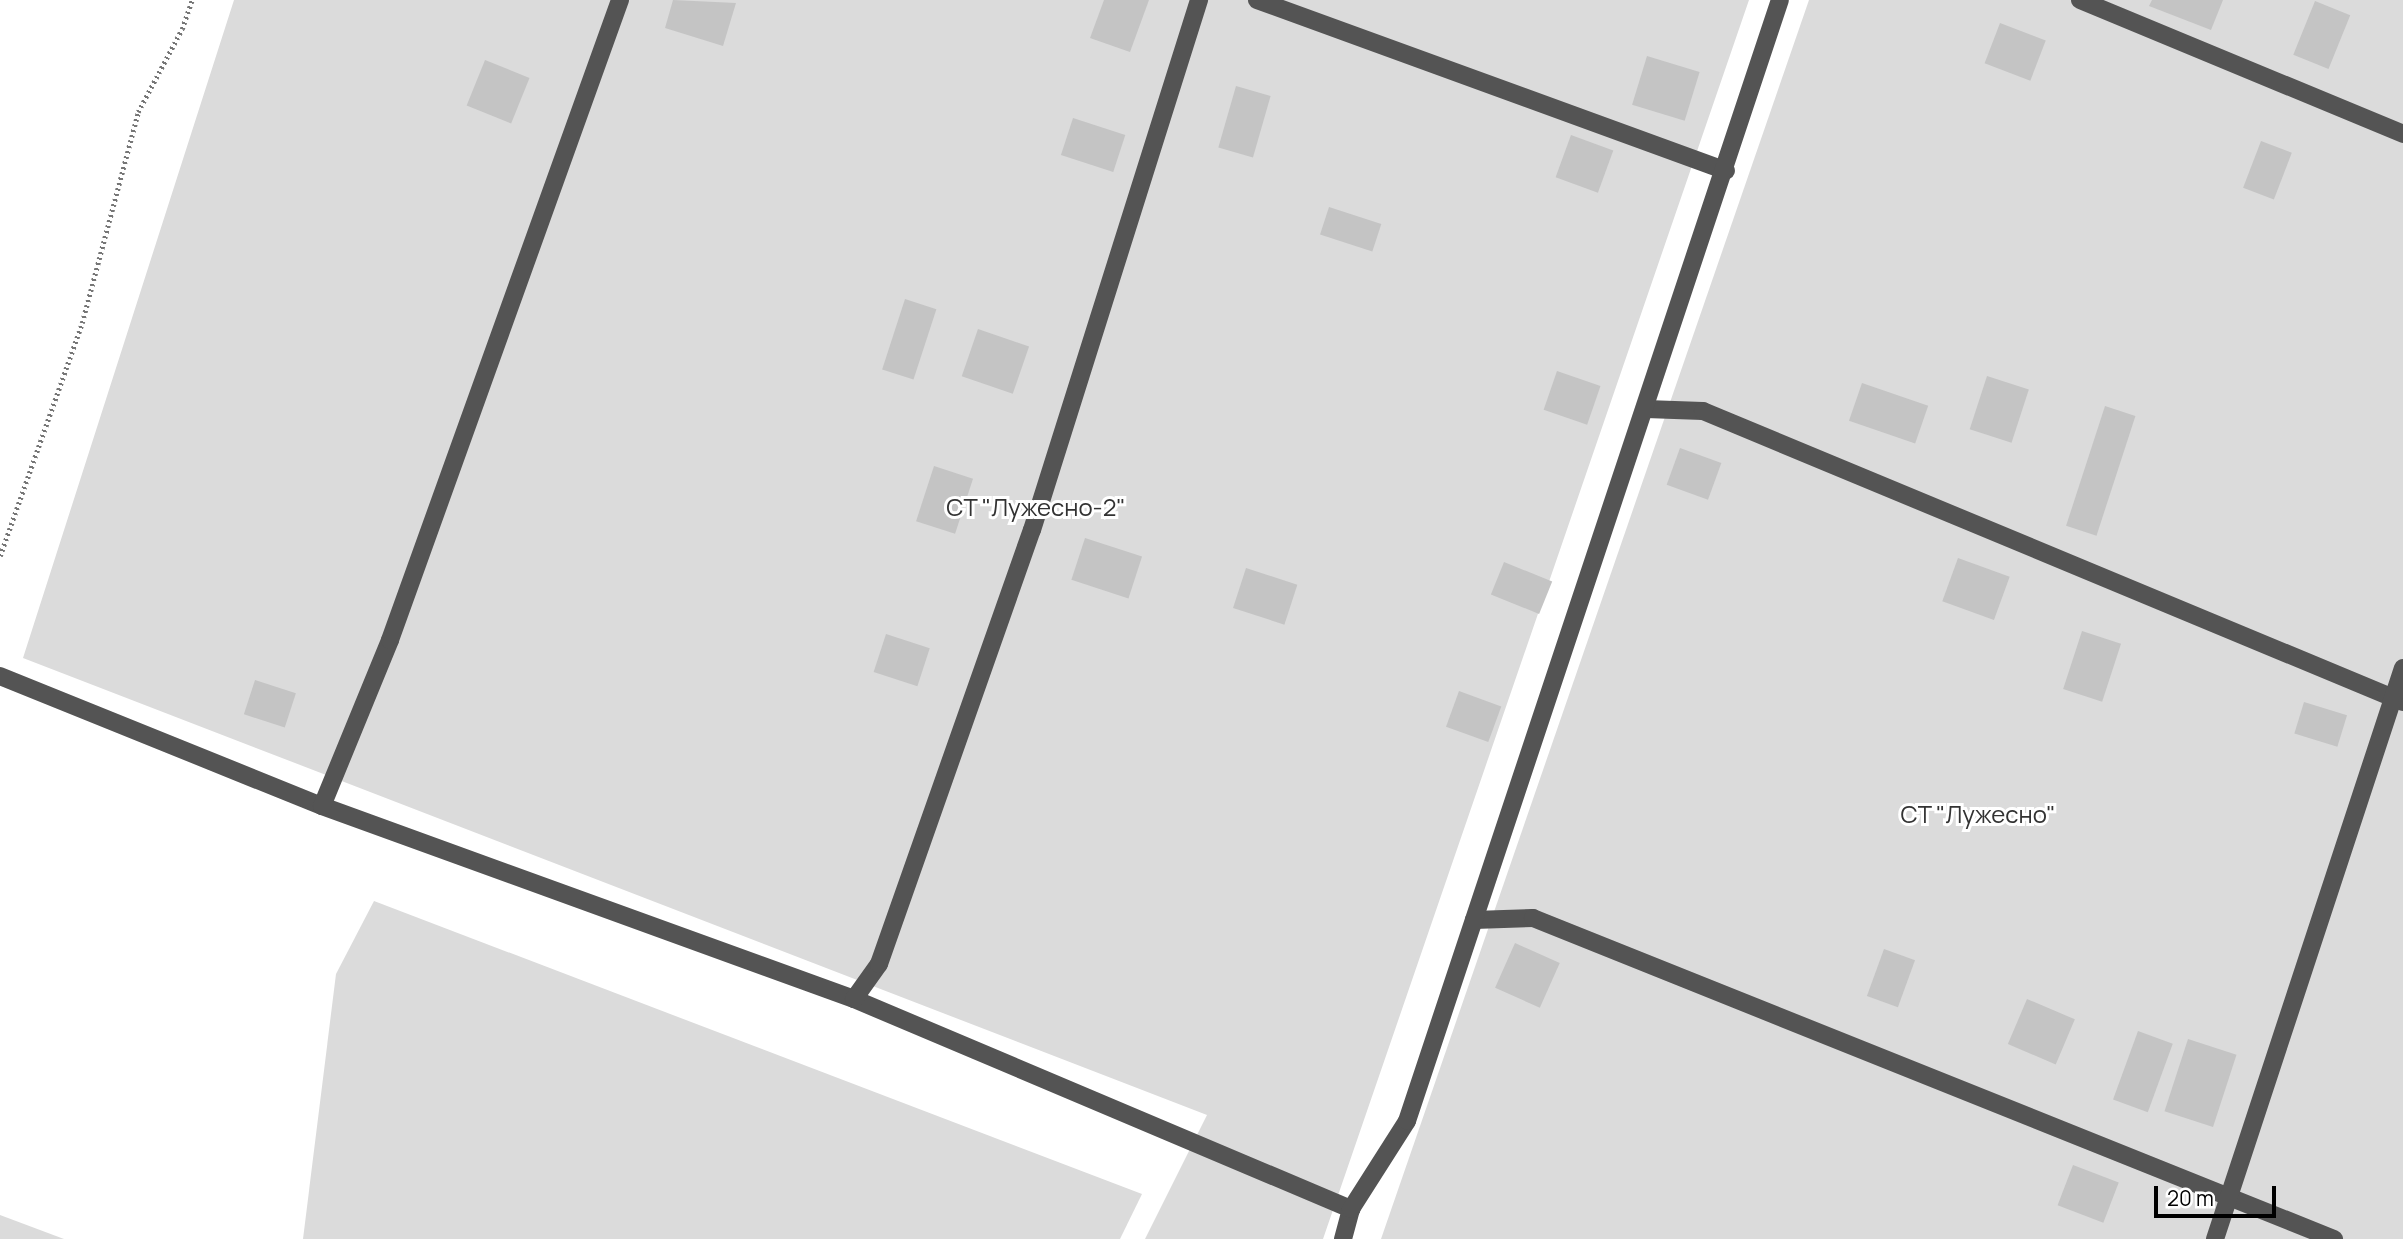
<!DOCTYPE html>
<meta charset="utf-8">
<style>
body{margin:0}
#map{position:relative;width:2403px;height:1239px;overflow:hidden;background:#fff;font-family:Manrope,sans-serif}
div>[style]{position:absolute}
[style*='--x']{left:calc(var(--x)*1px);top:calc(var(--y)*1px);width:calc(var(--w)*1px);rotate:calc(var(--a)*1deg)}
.green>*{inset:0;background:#dbdbdb}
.building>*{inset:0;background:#c4c4c4;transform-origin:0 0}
.path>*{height:4.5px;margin-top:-2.25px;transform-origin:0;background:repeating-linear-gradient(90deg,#767676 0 2px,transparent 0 5.5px)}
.minor>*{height:18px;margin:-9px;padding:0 9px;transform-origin:9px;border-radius:9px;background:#545454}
span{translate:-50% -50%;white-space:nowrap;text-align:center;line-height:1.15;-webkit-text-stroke:6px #fff;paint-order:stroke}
.park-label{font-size:24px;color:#323232}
.scale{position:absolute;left:2154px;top:1186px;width:122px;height:32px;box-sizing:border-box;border:4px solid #000;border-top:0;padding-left:9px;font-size:21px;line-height:24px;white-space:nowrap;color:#000;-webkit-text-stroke:5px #fff;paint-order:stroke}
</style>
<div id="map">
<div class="green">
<div style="clip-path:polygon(234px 0,1749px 0,1323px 1239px,1145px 1239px,1207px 1115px,23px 658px)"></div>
<div style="clip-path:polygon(1809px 0,2403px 0,2403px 1239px,1381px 1239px)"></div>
<div style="clip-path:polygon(374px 901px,1142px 1194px,1120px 1239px,303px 1239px,336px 974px)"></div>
<div style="clip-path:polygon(0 1215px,64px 1239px,0 1239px)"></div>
</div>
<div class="building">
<div style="clip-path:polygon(673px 0,736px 3px,723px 46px,665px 28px)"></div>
<div style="clip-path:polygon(1104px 0,1149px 0,1130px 52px,1090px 38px)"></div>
<div style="clip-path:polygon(2152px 0,2223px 0,2211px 30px,2149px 6px)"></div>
<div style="left:2315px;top:1px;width:38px;height:58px;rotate:22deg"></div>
<div style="left:2000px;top:23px;width:49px;height:43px;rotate:21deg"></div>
<div style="left:1647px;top:56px;width:55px;height:51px;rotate:17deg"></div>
<div style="left:485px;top:60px;width:48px;height:49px;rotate:22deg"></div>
<div style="left:1236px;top:86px;width:36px;height:64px;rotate:16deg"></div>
<div style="left:1073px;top:118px;width:55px;height:39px;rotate:18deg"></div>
<div style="left:1571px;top:135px;width:45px;height:45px;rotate:20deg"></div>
<div style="left:2261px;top:141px;width:33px;height:50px;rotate:21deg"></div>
<div style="left:1329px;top:207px;width:55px;height:29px;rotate:18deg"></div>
<div style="left:905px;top:299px;width:33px;height:74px;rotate:18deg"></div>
<div style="left:978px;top:329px;width:54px;height:50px;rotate:19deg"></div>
<div style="left:1557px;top:371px;width:46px;height:41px;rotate:19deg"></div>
<div style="left:1987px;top:376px;width:44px;height:56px;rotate:18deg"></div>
<div style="left:1862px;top:383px;width:70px;height:40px;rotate:19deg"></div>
<div style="left:2105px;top:406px;width:32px;height:126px;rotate:18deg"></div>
<div style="left:1680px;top:448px;width:44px;height:39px;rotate:20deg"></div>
<div style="left:934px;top:466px;width:41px;height:58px;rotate:18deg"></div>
<div style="left:1085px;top:538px;width:60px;height:44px;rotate:18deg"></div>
<div style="left:1958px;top:558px;width:55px;height:46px;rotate:20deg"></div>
<div style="left:1504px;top:562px;width:52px;height:35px;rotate:22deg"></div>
<div style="left:1246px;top:568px;width:54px;height:42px;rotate:18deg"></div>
<div style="left:2082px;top:631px;width:41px;height:61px;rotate:18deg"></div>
<div style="left:886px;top:634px;width:46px;height:40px;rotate:18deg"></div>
<div style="left:255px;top:680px;width:43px;height:36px;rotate:18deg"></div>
<div style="left:1459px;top:691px;width:45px;height:38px;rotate:20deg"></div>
<div style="left:2304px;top:702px;width:45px;height:33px;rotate:17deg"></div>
<div style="left:1515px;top:943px;width:49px;height:49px;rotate:24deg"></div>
<div style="left:1884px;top:949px;width:33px;height:50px;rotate:20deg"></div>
<div style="left:2027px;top:999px;width:52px;height:49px;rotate:23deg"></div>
<div style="left:2138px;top:1031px;width:37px;height:73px;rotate:20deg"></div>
<div style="left:2188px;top:1039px;width:51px;height:76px;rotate:18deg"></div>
<div style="left:2073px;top:1165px;width:49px;height:43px;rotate:21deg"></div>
</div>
<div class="path">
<div style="--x:0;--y:556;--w:247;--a:-70.6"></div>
<div style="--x:82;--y:323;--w:218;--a:-75.1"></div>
<div style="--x:138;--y:112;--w:94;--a:-62.1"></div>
<div style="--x:182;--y:29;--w:31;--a:-71"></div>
</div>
<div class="minor">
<div style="--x:1257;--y:0;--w:499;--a:20"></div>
<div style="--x:2080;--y:0;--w:350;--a:22.5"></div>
<div style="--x:1646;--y:409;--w:57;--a:2"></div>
<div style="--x:1703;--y:411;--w:758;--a:22.57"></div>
<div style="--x:0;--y:676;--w:347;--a:22"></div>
<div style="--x:322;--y:806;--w:566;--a:19.94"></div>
<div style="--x:854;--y:999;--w:540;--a:22.91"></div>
<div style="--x:322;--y:806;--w:179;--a:-67.7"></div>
<div style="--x:390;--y:640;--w:680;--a:-70.23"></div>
<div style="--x:1474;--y:920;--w:59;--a:-1.9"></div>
<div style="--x:1533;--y:918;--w:863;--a:21.84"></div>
<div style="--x:854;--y:999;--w:43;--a:-54.5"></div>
<div style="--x:879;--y:964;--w:460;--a:-70.6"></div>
<div style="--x:1032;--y:530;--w:556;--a:-72.51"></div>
<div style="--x:1343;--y:1239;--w:31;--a:-75"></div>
<div style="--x:1351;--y:1209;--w:104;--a:-57.5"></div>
<div style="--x:1407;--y:1121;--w:1181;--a:-71.6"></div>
<div style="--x:2215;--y:1239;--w:601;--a:-71.78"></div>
</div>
<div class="park-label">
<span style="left:1036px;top:507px">СТ "Лужесно-2"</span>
<span style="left:1978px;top:814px">СТ "Лужесно"</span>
</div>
<div class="scale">20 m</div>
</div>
